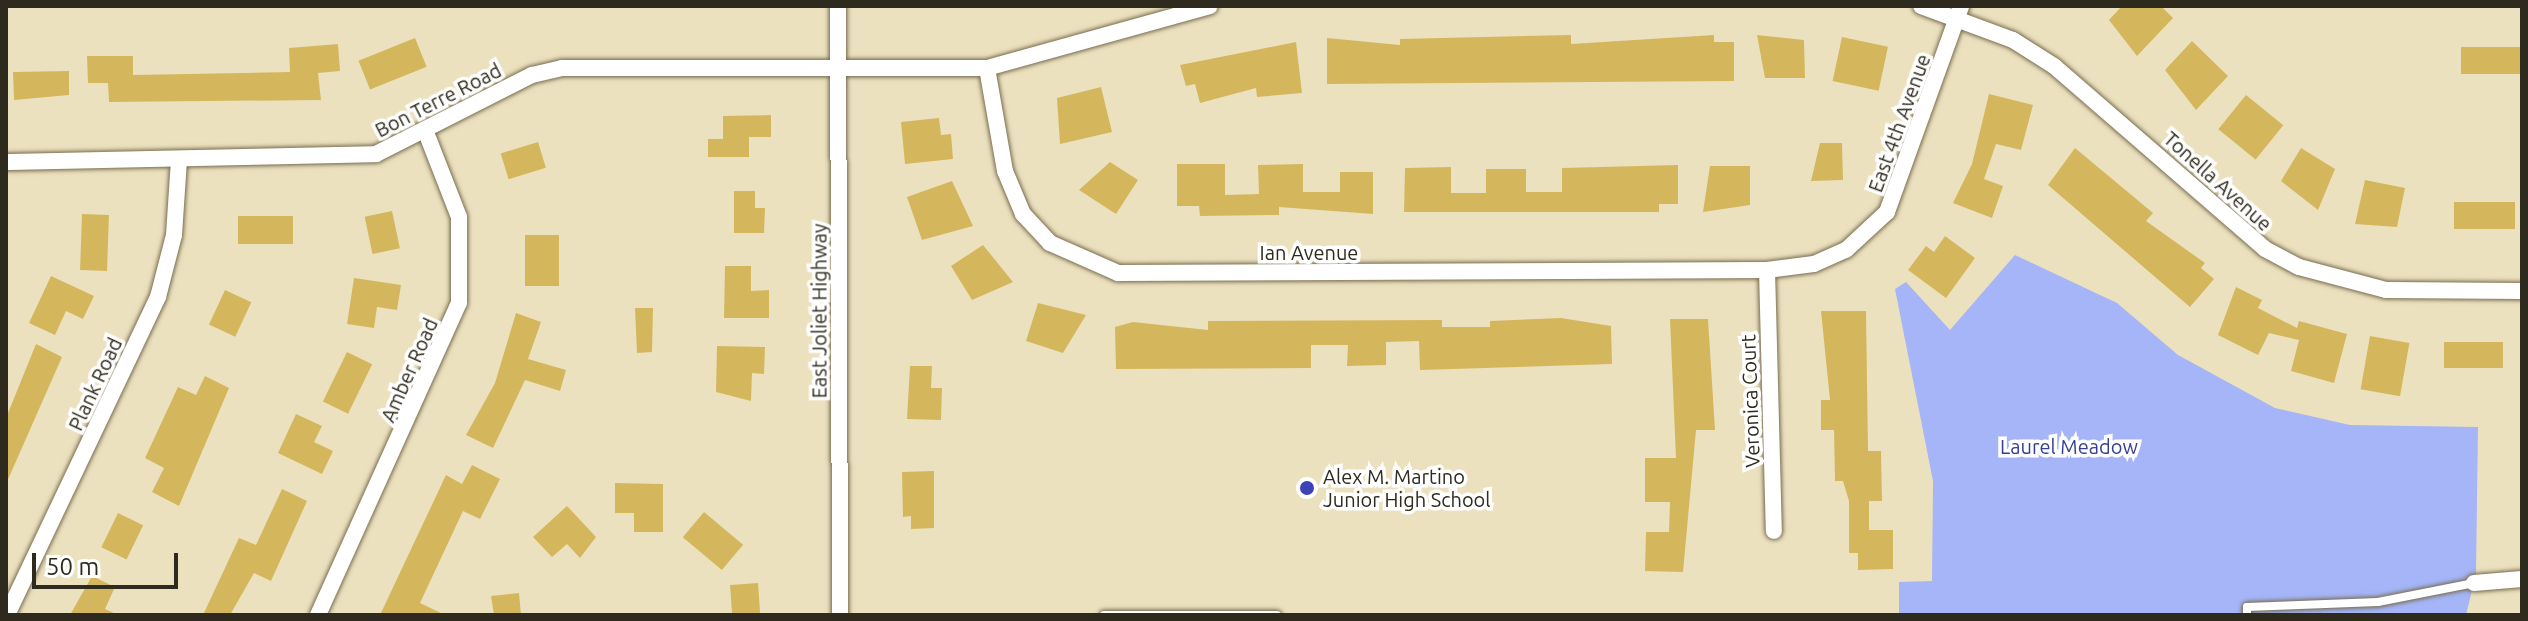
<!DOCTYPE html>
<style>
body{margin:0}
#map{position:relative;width:2528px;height:621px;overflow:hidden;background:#ece1bf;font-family:Ubuntu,sans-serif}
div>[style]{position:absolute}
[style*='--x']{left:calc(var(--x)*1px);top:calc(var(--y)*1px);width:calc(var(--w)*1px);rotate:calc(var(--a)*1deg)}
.green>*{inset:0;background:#a5b5f8}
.building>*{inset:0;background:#d4b75d;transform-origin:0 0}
.roads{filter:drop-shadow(0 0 2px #786d4f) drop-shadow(0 0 2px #786d4f)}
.service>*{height:8px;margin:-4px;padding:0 4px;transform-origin:4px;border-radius:4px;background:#fff}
.minor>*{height:16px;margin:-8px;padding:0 8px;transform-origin:8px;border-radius:8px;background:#fff}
.dots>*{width:22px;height:22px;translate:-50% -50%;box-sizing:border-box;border:4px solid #fff;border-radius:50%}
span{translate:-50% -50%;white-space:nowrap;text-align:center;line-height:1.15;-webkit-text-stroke:7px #fff;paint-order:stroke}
.street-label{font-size:20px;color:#2e2a1d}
.park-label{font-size:20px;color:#363e98}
.poi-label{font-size:20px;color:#2e2a1d}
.left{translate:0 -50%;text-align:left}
.frame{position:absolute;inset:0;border:8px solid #2e2a1d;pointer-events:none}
.scale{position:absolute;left:32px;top:553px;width:146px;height:36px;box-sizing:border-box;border:4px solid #2e2a1d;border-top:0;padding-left:10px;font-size:24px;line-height:28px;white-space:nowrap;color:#2e2a1d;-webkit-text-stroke:6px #fff;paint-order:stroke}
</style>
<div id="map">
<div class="green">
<div style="clip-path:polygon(2015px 255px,2117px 303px,2178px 355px,2275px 408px,2350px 425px,2478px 427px,2476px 574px,2466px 615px,1899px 615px,1899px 582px,1932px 581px,1933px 481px,1895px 289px,1906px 282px,1950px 330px)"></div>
</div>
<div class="building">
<div style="clip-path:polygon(2122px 6px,2161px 6px,2173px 18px,2137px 56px,2109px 20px)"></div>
<div style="clip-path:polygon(1571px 35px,1571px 44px,1714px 35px,1714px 42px,1734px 42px,1734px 81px,1327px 84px,1327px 38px,1400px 45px,1400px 39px)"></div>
<div style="clip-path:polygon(1757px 35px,1804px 40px,1805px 78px,1765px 78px)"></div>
<div style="left:1842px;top:37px;width:47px;height:45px;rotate:12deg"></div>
<div style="left:415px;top:38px;width:31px;height:61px;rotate:68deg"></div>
<div style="clip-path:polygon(2192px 41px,2228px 76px,2196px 110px,2165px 70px)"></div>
<div style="clip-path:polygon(1296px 42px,1302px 93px,1257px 97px,1256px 88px,1200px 103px,1195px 84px,1186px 86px,1180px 65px)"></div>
<div style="clip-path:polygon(338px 44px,340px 71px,318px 73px,321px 100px,109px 102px,108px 83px,88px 83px,87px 56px,133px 56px,133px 75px,290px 72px,289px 48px)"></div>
<div style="left:2461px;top:47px;width:61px;height:27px"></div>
<div style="clip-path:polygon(69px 71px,69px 95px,14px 100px,13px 72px)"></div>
<div style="clip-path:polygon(1101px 87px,1112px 132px,1060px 144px,1057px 98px)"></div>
<div style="clip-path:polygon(1989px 94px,2033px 105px,2021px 150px,1996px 144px,1984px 179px,2003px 186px,1992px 218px,1953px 203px,1972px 164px)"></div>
<div style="left:2246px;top:95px;width:48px;height:44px;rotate:39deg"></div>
<div style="clip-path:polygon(771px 115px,771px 137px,749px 137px,749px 157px,708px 157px,708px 139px,723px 139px,723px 116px)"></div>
<div style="clip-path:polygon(939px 118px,941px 135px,951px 134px,953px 159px,905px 164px,901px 122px)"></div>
<div style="left:538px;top:142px;width:27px;height:39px;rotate:73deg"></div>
<div style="clip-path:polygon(1820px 143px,1842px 143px,1843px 180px,1811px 181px)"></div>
<div style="clip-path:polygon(2075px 148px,2153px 213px,2146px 221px,2205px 263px,2201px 268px,2214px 279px,2190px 307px,2048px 185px)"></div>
<div style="clip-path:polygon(2301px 148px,2335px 169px,2318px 210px,2281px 181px)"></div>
<div style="clip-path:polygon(1110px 162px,1138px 180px,1116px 214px,1079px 190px)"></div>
<div style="clip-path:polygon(1177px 164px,1225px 164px,1225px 195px,1259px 194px,1258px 165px,1303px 164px,1303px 192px,1340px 192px,1340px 172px,1373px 172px,1373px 214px,1279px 207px,1279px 215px,1200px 216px,1199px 206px,1177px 206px)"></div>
<div style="clip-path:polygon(1678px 165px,1678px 204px,1659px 204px,1659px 212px,1404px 212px,1405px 168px,1451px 167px,1451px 193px,1486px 193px,1486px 169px,1526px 169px,1526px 192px,1562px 192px,1562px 168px)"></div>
<div style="clip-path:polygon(1710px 166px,1750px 166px,1750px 205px,1703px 212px)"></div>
<div style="clip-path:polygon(2365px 180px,2405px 188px,2397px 227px,2355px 224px)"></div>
<div style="clip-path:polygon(952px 181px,973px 226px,922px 240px,907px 197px)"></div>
<div style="clip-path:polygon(734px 191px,755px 191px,755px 208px,765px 208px,764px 233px,734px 233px)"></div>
<div style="left:2454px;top:202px;width:61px;height:27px"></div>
<div style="left:392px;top:211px;width:38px;height:28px;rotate:78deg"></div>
<div style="left:82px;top:214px;width:27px;height:56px;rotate:2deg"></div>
<div style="left:293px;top:216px;width:28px;height:55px;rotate:90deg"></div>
<div style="left:525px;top:235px;width:34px;height:51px"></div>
<div style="clip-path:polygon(1945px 236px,1975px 258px,1946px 298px,1908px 270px,1926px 246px,1934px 252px)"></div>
<div style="clip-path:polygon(983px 245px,1013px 282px,972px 300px,951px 266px)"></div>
<div style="clip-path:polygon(725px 266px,751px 266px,751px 291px,769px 290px,769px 318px,724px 318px)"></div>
<div style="clip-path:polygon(51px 276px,94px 296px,83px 319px,66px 311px,55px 335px,29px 323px)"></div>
<div style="clip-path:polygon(354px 278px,401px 285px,397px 310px,377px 307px,374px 328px,347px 324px)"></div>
<div style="clip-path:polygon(2236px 287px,2262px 300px,2258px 308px,2297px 328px,2299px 321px,2347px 334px,2334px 383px,2291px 371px,2299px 340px,2269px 333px,2258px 355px,2218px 335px)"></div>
<div style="left:225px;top:290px;width:29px;height:38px;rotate:25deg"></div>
<div style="clip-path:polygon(1038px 303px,1086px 315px,1063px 353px,1026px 341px)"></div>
<div style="clip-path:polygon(635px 308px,653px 308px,652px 352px,637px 353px)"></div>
<div style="clip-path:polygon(1821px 311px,1866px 311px,1868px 451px,1881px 451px,1882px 501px,1869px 501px,1869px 530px,1893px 530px,1893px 569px,1858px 570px,1858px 553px,1849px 553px,1849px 501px,1843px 481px,1835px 481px,1834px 430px,1821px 430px,1821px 400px,1830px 400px)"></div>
<div style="clip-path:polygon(516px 313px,541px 322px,528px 359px,566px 370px,560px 391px,525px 380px,493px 448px,466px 435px,495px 383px)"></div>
<div style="clip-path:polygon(1561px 318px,1611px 326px,1612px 364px,1420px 370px,1419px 341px,1386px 342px,1386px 365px,1347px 366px,1348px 345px,1311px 345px,1311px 368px,1116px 369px,1115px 327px,1133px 322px,1208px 330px,1208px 321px,1442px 320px,1442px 327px,1490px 327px,1490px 321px)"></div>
<div style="clip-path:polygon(1670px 319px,1708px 319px,1715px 430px,1696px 430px,1683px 572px,1645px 571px,1646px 532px,1669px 532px,1670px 502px,1645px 502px,1645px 458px,1676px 458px)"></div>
<div style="left:2370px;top:336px;width:40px;height:54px;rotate:10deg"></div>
<div style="left:2444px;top:342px;width:59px;height:26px"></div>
<div style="clip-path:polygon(36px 344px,62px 357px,6px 484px,6px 418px)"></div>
<div style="clip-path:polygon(717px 346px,765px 347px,764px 374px,752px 373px,751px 401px,716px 392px)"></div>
<div style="left:347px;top:352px;width:28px;height:55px;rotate:26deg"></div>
<div style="clip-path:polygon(910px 366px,932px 366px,931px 388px,942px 388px,941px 420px,907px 419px)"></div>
<div style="clip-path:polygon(205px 376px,229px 388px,179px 506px,152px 492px,164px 468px,145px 458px,178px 387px,196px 395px)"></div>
<div style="clip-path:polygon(296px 414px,322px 426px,314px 442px,333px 451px,322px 474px,278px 453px)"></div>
<div style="clip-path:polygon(472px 465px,500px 479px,480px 519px,463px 511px,420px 603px,445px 615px,380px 615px,446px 475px,462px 484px)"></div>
<div style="clip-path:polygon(934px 471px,934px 528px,911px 529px,911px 516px,903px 517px,902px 472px)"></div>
<div style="clip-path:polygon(615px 483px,663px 484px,663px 532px,634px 532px,634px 513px,615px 513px)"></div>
<div style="clip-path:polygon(282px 489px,307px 501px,271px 581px,254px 573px,230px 615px,203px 615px,239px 538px,256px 545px)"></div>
<div style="clip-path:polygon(567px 506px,596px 537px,580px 558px,567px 544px,552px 557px,533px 537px)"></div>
<div style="left:704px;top:512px;width:51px;height:33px;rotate:40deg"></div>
<div style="left:118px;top:513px;width:28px;height:38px;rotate:26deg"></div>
<div style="clip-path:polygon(92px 576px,115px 587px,105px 609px,118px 615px,70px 615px)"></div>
<div style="left:758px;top:583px;width:32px;height:28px;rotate:86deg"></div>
<div style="clip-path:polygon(519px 593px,521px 615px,494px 615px,491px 596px)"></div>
</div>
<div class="roads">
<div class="service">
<div style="--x:1104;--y:615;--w:173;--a:0"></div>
<div style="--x:2247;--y:615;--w:8;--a:-90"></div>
<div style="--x:2247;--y:607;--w:131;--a:-2.2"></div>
<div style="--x:2378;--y:602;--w:98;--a:-11.2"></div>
</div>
<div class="minor">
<div style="--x:838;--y:6;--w:609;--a:89.81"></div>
<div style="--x:1921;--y:6;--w:98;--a:20.3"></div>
<div style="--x:2013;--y:40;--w:49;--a:32.4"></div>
<div style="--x:2054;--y:66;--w:279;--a:40.9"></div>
<div style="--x:2265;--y:249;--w:38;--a:28"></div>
<div style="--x:2299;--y:267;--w:90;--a:14.8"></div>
<div style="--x:2386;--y:290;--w:136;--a:0.4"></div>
<div style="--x:987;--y:68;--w:105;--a:80.1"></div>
<div style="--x:1005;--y:171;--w:47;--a:67.3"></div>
<div style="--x:1023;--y:214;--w:40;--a:47"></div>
<div style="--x:1050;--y:243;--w:74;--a:23.8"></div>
<div style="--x:1118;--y:273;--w:649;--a:-0.26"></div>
<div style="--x:1767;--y:270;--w:47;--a:-7.3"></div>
<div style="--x:1814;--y:264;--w:35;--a:-24"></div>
<div style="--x:1846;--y:250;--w:56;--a:-42.8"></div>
<div style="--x:1887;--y:212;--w:219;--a:-70.2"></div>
<div style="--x:6;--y:162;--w:370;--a:-1.2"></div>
<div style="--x:376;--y:154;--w:175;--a:-26.9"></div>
<div style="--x:532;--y:75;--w:31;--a:-13"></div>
<div style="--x:562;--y:68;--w:425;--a:0"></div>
<div style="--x:987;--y:68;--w:231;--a:-15.5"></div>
<div style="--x:1767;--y:270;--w:261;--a:88.5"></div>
<div style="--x:2474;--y:583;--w:48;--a:-4.8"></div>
<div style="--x:7;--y:615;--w:352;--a:-64.6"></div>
<div style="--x:158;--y:297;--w:64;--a:-75.5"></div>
<div style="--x:174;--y:235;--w:76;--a:-86.2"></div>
<div style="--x:318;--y:615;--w:342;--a:-65.7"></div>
<div style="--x:459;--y:303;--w:86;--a:-90"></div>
<div style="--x:459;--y:217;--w:93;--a:-111.3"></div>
</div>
</div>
<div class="dots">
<div style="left:1307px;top:488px;background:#3d43b7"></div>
</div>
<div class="street-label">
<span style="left:438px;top:100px;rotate:-27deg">Bon Terre Road</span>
<span style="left:1899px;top:123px;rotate:-70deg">East 4th Avenue</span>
<span style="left:2218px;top:181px;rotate:42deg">Tonella Avenue</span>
<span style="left:1309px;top:252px">Ian Avenue</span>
<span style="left:819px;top:311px;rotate:-90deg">East Joliet Highway</span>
<span style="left:409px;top:370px;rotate:-66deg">Amber Road</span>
<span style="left:95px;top:384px;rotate:-65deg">Plank Road</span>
<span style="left:1750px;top:401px;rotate:-92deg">Veronica Court</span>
</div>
<div class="park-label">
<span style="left:2069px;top:446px">Laurel Meadow</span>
</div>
<div class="poi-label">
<span class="left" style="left:1323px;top:488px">Alex M. Martino<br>Junior High School</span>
</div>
<div class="frame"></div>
<div class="scale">50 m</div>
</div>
